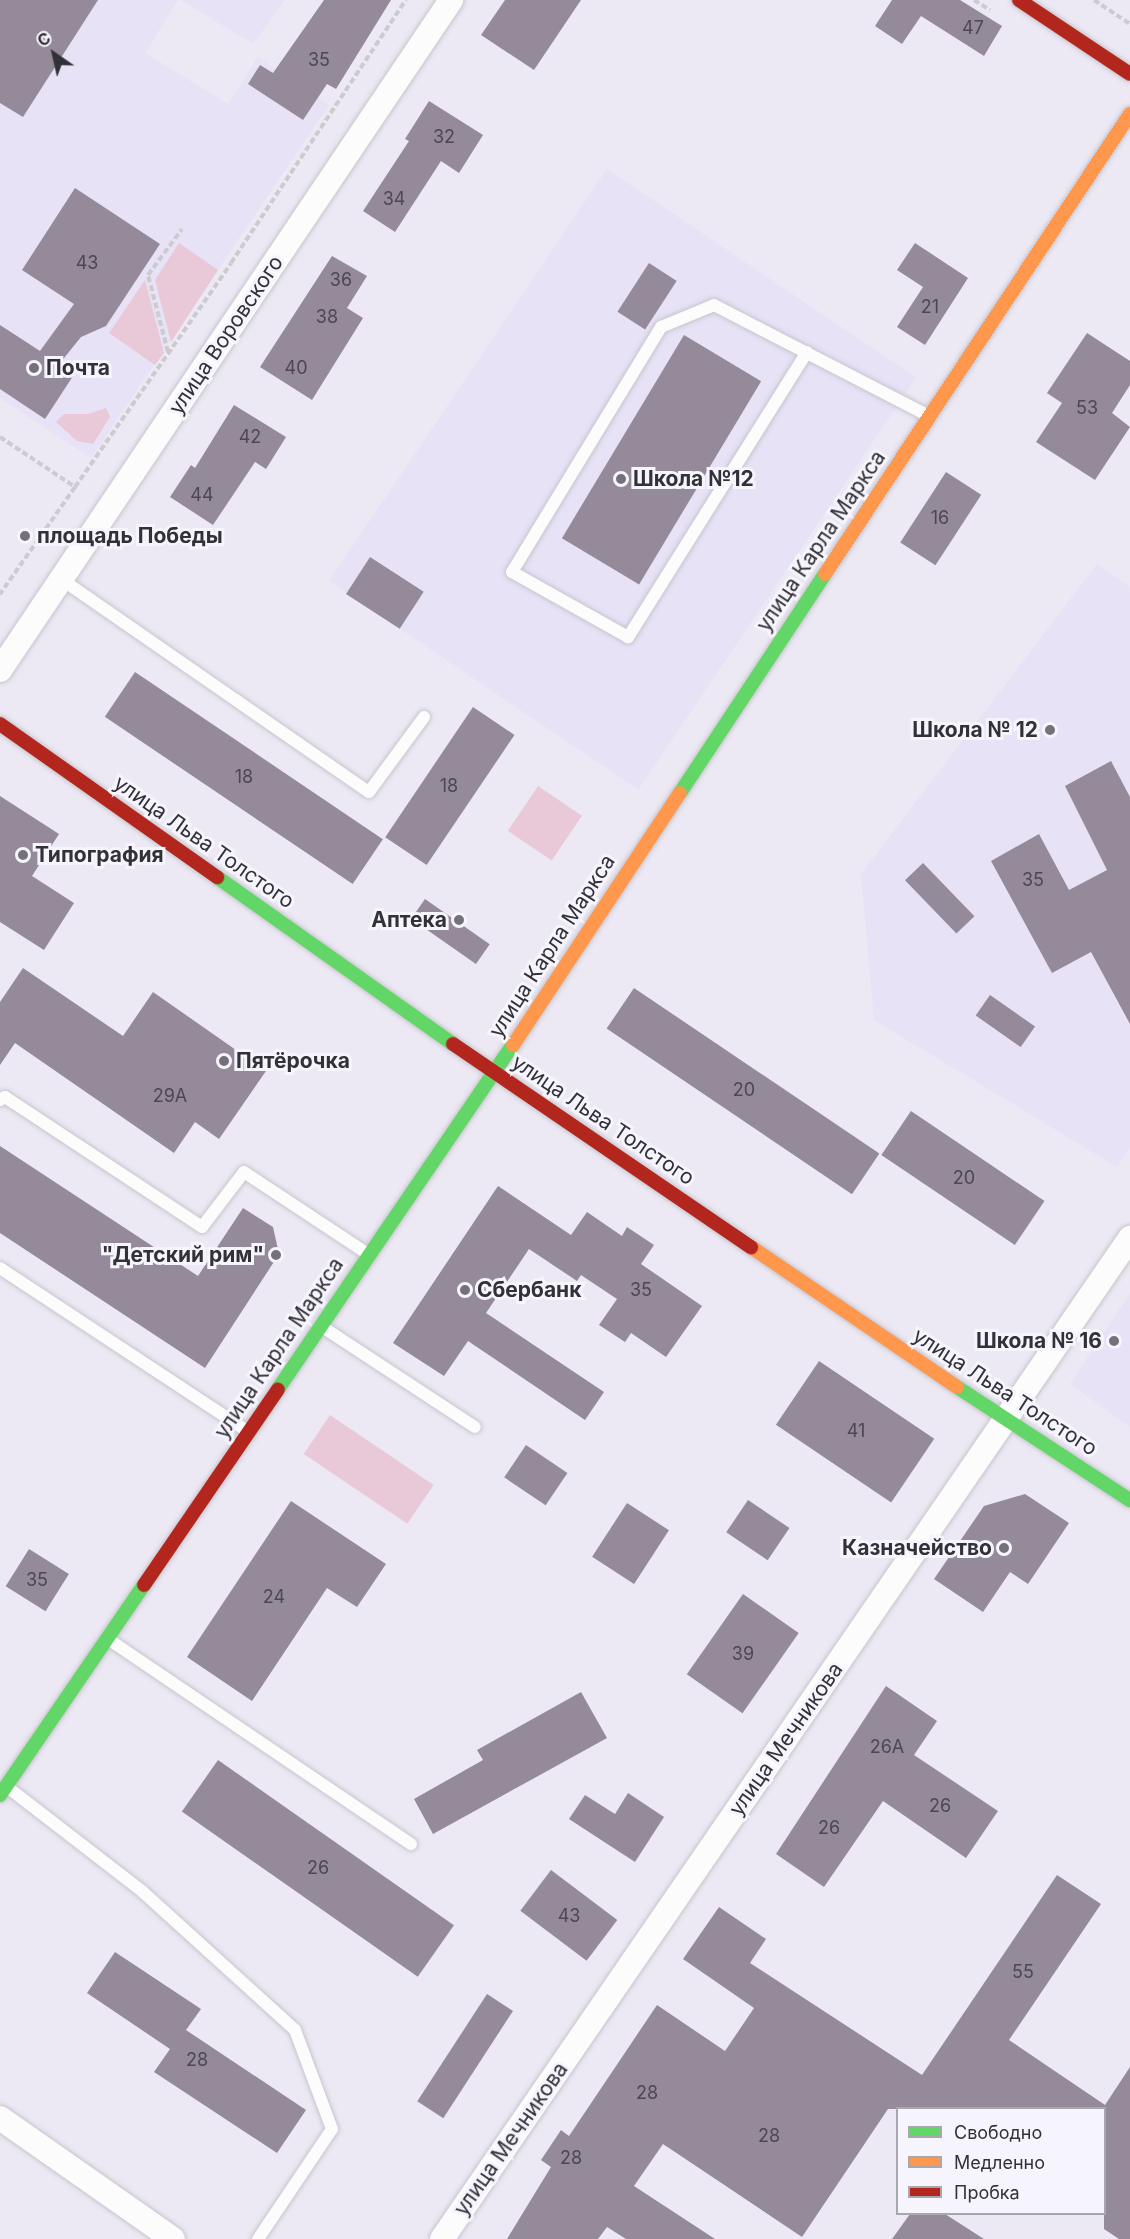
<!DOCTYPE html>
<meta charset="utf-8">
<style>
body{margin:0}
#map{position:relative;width:1130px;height:2239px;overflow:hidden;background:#ece9f4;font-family:Inter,sans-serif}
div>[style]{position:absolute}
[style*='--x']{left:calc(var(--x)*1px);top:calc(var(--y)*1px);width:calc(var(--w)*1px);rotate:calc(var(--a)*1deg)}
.built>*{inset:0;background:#e7e2f6;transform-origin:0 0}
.green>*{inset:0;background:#e9c9d8;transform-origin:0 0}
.building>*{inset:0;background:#958a99;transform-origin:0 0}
.path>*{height:4px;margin-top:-2px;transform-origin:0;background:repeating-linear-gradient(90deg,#cccbcf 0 6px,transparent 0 9px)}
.roads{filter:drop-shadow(0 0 2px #c7c5cd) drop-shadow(0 0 2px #c7c5cd)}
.lane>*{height:12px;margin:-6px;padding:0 6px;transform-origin:6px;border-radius:6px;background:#fcfcfd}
.street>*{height:24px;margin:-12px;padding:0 12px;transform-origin:12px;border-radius:12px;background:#fcfcfd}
.fast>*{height:14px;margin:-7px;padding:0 7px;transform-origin:7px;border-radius:7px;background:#63d668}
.slow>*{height:14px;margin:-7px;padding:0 7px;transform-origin:7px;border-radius:7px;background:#ff974d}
.jam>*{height:14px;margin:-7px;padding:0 7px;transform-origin:7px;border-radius:7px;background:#b3261e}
.dots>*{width:16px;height:16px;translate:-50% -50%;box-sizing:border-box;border:3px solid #f6f4fc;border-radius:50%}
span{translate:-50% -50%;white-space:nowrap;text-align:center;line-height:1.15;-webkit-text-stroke:6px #f6f4fc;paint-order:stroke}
.number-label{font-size:18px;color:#4c4750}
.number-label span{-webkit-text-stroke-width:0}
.street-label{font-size:21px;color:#333138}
.poi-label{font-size:21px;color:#333138;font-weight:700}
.left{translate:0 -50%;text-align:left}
.right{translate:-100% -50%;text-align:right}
.legend{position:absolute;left:896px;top:2107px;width:210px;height:108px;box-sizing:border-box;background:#f6f4fc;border:2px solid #a8a6ae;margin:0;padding:8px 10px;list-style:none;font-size:18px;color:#333138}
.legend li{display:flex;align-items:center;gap:12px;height:30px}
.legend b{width:30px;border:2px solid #a8a6ae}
.north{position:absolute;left:24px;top:24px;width:60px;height:60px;-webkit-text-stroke:4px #f6f4fc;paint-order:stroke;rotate:326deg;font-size:16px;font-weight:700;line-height:24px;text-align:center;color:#333138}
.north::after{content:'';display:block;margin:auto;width:21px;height:27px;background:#333138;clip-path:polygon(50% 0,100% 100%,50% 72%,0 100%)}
</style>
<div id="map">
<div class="built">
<div style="clip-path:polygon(0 0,178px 0,145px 53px,228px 104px,258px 57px,329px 105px,91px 458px,0 398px)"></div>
<div style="clip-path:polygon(181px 0,285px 0,253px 44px)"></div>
<div style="left:607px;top:169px;width:373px;height:497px;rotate:34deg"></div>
<div style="clip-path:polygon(1097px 564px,1130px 587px,1130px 1148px,1117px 1167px,874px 1020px,861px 874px)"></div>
<div style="clip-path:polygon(1130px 1293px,1130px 1427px,1070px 1384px)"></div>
</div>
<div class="green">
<div style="clip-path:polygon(179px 243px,218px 270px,171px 342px,155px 280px)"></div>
<div style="clip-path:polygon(145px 280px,164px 353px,155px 365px,109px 333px)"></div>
<div style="clip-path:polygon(106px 408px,110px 417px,93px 444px,77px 441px,56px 422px,64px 414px,88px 414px)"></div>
<div style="left:538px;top:786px;width:53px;height:54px;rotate:34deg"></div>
<div style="left:330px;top:1415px;width:125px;height:47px;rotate:34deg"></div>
</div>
<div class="building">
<div style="clip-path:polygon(0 0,98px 0,23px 117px,0 103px)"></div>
<div style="clip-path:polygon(324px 0,391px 0,336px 89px,327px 84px,303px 120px,248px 84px,260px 65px,273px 73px)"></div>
<div style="clip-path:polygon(505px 0,581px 0,534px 70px,481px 35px)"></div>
<div style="clip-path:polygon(892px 0,960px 0,1002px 26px,984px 56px,921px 16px,902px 44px,875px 26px)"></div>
<div style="clip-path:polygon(429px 101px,483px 135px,459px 173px,441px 161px,395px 232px,363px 211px,409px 141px,405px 139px)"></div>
<div style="clip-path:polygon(75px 188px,160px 244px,106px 326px,81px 337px,60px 363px,75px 373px,45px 419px,0 389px,0 325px,40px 351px,74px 304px,22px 270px)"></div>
<div style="clip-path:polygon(915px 243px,968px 278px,925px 345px,897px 327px,923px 287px,897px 270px)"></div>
<div style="clip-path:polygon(332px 256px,367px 276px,347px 308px,363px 318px,312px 400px,260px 367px)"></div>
<div style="left:649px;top:263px;width:33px;height:58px;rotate:33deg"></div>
<div style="clip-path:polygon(1087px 333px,1130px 361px,1130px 385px,1112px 413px,1130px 427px,1095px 480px,1036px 442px,1062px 403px,1047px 393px)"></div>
<div style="left:684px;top:335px;width:90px;height:237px;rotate:31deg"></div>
<div style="clip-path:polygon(234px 405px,286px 437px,266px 469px,255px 462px,213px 525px,170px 497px,191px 465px,195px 468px)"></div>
<div style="left:946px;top:472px;width:42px;height:84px;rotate:33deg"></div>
<div style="left:370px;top:557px;width:64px;height:44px;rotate:33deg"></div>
<div style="left:135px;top:672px;width:299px;height:54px;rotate:34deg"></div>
<div style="left:473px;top:707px;width:50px;height:157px;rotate:34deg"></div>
<div style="clip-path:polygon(1111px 761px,1130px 797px,1130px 1024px,1091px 952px,1052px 973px,991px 861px,1039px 834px,1069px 890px,1107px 870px,1065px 786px)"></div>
<div style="clip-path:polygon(0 796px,59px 834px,32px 876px,74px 903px,44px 950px,0 922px)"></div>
<div style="left:923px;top:863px;width:74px;height:25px;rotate:46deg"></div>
<div style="left:425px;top:899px;width:79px;height:24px;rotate:35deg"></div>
<div style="clip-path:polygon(23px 968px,123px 1036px,153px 992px,266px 1071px,219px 1139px,195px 1122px,174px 1153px,15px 1043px,0 1065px,0 1002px)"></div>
<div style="left:634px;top:988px;width:296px;height:49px;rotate:34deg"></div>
<div style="left:990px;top:995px;width:55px;height:25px;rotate:35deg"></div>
<div style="left:911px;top:1111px;width:161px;height:53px;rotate:34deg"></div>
<div style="clip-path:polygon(0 1146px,198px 1276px,243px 1208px,273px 1227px,279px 1254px,205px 1368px,0 1233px)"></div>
<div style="clip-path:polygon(498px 1186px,571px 1235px,587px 1212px,622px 1236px,627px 1227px,654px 1245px,641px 1264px,702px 1306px,666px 1357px,631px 1333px,625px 1342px,599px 1325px,617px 1299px,581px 1275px,577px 1281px,529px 1249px,486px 1313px,604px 1392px,585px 1420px,468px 1341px,444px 1376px,393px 1343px)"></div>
<div style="left:819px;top:1361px;width:139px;height:77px;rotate:34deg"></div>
<div style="left:526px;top:1445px;width:50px;height:39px;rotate:34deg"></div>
<div style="clip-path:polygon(1025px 1494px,1069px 1523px,1028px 1584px,1010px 1572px,983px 1612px,934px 1579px,984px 1506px)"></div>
<div style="left:748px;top:1500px;width:50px;height:39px;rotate:34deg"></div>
<div style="clip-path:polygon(291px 1501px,386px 1564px,357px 1607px,327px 1588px,252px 1701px,187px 1657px)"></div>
<div style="left:627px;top:1503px;width:50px;height:64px;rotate:33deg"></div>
<div style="left:29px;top:1549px;width:47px;height:44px;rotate:32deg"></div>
<div style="left:743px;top:1594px;width:68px;height:98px;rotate:35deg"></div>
<div style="clip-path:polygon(886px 1686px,937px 1721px,914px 1755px,998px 1811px,966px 1858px,883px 1801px,824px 1887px,776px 1854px)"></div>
<div style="clip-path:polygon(581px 1692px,607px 1738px,433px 1834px,414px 1799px,483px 1760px,477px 1750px)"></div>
<div style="left:218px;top:1760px;width:288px;height:63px;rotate:35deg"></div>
<div style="clip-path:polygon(628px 1793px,664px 1817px,635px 1862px,569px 1819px,585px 1795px,615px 1814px)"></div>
<div style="left:551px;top:1870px;width:83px;height:51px;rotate:37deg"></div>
<div style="clip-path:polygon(1057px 1875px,1101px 1904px,1009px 2040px,1105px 2105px,1130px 2067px,1130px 2239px,1119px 2239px,1104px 2229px,1104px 2109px,888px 2109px,802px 2237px,663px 2144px,634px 2186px,715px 2239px,626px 2239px,607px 2227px,598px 2239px,507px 2239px,551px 2167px,541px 2160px,561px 2130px,569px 2136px,657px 2005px,725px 2051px,754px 2008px,683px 1959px,719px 1907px,766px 1939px,750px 1963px,922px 2075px)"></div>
<div style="clip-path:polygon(115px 1952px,201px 2009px,186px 2030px,306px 2110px,277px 2153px,154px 2072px,170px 2049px,87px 1993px)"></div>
<div style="left:487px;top:1994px;width:31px;height:128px;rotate:33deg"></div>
<div style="clip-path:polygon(910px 2214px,945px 2214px,984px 2239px,892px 2239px)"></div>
</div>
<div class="path">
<div style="--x:974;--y:0;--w:19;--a:32"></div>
<div style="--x:1094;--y:0;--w:43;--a:33.7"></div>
<div style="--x:168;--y:352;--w:80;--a:-104.6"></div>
<div style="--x:148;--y:275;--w:57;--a:-53.5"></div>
<div style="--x:0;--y:437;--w:90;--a:33.7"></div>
<div style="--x:75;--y:487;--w:131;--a:125"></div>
<div style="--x:75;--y:487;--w:273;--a:-55.1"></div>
<div style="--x:231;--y:263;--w:316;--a:-56.4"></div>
</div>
<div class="roads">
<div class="lane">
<div style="--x:807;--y:352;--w:337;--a:122.1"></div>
<div style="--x:628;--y:637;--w:133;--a:-150.7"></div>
<div style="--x:512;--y:572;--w:287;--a:-58.7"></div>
<div style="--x:661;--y:327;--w:57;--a:-22.5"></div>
<div style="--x:714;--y:305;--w:240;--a:27.3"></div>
<div style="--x:61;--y:579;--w:374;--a:34.7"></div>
<div style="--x:369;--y:792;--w:93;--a:-53.7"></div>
<div style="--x:0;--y:1100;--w:6;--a:-31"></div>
<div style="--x:5;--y:1097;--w:236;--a:33.4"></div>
<div style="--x:202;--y:1227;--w:69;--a:-52.6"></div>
<div style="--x:244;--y:1172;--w:149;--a:33.5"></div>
<div style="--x:0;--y:1268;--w:296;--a:33.4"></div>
<div style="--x:321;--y:1326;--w:184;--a:33.3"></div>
<div style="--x:108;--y:1639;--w:366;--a:34.1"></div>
<div style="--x:6;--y:1786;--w:173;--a:37.7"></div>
<div style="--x:143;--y:1892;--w:205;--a:42.2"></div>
<div style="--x:295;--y:2030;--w:106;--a:69.5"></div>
<div style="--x:332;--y:2129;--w:133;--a:123.9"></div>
</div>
<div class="street">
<div style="--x:0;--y:670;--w:808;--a:-56.05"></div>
<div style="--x:0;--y:2118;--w:211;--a:35"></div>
<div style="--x:442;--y:2239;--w:1215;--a:-55.5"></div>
</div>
<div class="fast">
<div style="--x:680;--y:793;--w:263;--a:-56.5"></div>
<div style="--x:217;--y:877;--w:289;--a:35.3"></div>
<div style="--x:957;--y:1387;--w:207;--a:33.2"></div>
<div style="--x:278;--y:1389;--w:417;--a:-55.7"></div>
<div style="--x:0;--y:1795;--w:255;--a:-55.6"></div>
</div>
<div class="slow">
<div style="--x:825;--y:574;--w:552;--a:-56.45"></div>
<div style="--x:513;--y:1045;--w:302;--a:-56.5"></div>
<div style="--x:751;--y:1247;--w:249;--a:34.2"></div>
</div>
<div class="jam">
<div style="--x:1019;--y:0;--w:133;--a:33.7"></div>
<div style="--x:0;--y:724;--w:266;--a:35.2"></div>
<div style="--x:453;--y:1044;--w:361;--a:34.3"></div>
<div style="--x:144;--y:1585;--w:237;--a:-55.6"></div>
</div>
</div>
<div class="dots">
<div style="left:34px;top:368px;background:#74717a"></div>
<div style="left:621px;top:479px;background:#74717a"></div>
<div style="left:25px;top:536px;background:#74717a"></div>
<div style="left:1050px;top:730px;background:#74717a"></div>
<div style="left:23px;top:855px;background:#74717a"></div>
<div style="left:459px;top:920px;background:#74717a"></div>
<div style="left:224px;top:1061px;background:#74717a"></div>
<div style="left:276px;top:1255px;background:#74717a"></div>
<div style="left:465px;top:1290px;background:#74717a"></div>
<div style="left:1114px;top:1341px;background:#74717a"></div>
<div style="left:1004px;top:1548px;background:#74717a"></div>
</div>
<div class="number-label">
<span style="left:973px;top:28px">47</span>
<span style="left:319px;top:60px">35</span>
<span style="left:444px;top:137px">32</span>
<span style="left:394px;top:199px">34</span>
<span style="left:87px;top:263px">43</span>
<span style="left:341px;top:280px">36</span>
<span style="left:930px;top:307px">21</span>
<span style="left:327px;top:317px">38</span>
<span style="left:296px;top:368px">40</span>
<span style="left:1087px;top:408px">53</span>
<span style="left:250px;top:437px">42</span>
<span style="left:202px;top:495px">44</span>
<span style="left:940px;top:518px">16</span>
<span style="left:244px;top:777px">18</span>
<span style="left:449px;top:786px">18</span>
<span style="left:1033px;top:880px">35</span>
<span style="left:744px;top:1090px">20</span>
<span style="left:170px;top:1096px">29А</span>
<span style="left:964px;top:1178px">20</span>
<span style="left:641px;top:1290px">35</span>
<span style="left:856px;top:1431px">41</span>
<span style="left:37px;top:1580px">35</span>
<span style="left:274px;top:1597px">24</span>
<span style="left:743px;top:1654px">39</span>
<span style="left:887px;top:1747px">26А</span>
<span style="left:940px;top:1806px">26</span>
<span style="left:829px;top:1828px">26</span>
<span style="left:318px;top:1868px">26</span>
<span style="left:569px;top:1916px">43</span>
<span style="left:1023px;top:1972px">55</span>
<span style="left:197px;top:2060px">28</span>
<span style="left:647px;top:2093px">28</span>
<span style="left:769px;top:2136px">28</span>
<span style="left:571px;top:2158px">28</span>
</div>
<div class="street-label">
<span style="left:226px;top:335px;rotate:-56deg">улица Воровского</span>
<span style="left:821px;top:541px;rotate:-56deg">улица Карла Маркса</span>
<span style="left:204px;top:842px;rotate:35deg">улица Льва Толстого</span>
<span style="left:552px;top:946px;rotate:-57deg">улица Карла Маркса</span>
<span style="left:603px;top:1120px;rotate:34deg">улица Льва Толстого</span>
<span style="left:279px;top:1348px;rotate:-56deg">улица Карла Маркса</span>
<span style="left:1005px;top:1392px;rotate:33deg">улица Льва Толстого</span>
<span style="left:786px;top:1739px;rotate:-55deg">улица Мечникова</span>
<span style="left:511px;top:2139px;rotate:-55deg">улица Мечникова</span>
</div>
<div class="poi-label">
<span class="left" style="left:46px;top:368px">Почта</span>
<span class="left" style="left:633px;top:479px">Школа №12</span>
<span class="left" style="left:37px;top:536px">площадь Победы</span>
<span class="right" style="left:1038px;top:730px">Школа № 12</span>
<span class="left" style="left:35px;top:855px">Типография</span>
<span class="right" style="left:447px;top:920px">Аптека</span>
<span class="left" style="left:236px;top:1061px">Пятёрочка</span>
<span class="right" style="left:264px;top:1255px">"Детский рим"</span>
<span class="left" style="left:477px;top:1290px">Сбербанк</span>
<span class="right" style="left:1102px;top:1341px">Школа № 16</span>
<span class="right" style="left:992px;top:1548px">Казначейство</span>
</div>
<ul class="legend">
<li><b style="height:8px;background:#63d668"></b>Свободно</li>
<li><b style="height:8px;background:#ff974d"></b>Медленно</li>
<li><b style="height:8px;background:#b3261e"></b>Пробка</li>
</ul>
<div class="north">С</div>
</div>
